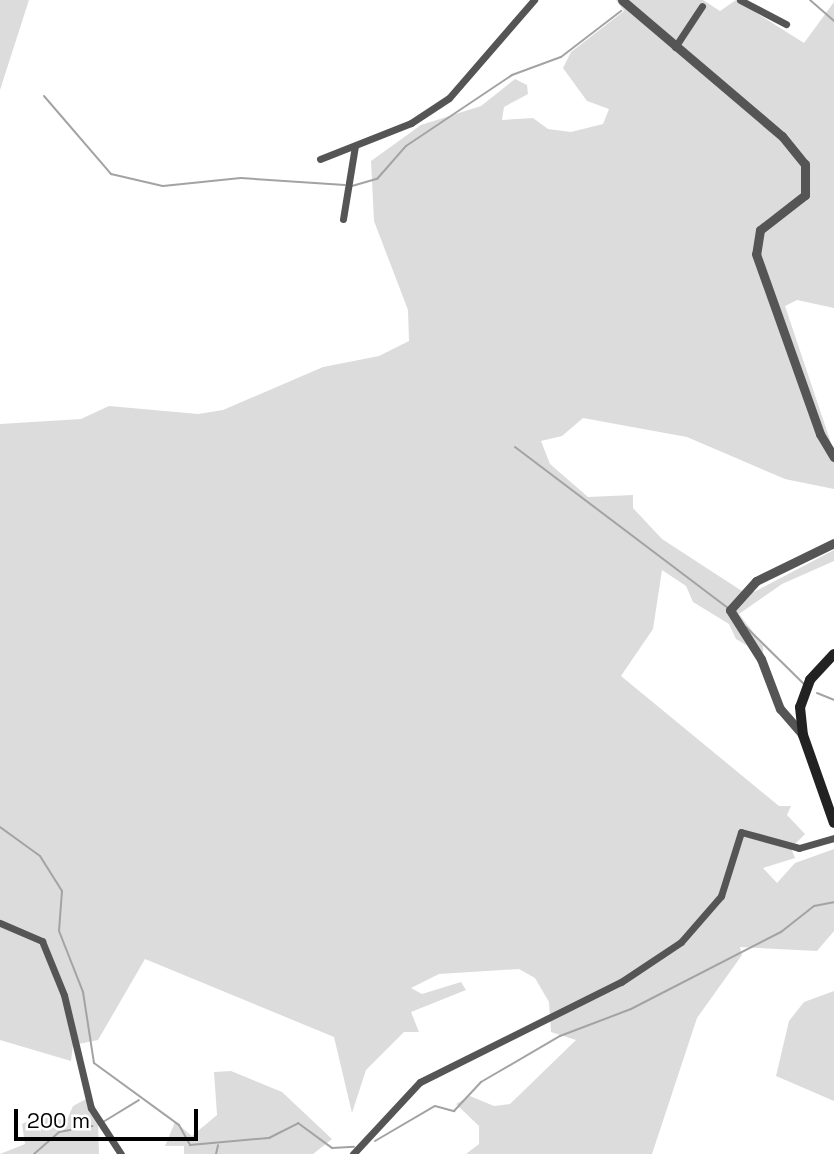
<!DOCTYPE html>
<style>
body{margin:0}
#map{position:relative;width:834px;height:1154px;overflow:hidden;background:#fff;font-family:"Space Grotesk",sans-serif}
div>[style]{position:absolute}
[style*='--x']{left:calc(var(--x)*1px);top:calc(var(--y)*1px);width:calc(var(--w)*1px);rotate:calc(var(--a)*1deg)}
.green>*{inset:0;background:#dcdcdc}
.stream>*{height:2px;margin:-1px;padding:0 1px;transform-origin:1px;border-radius:1px;background:#a3a3a3}
.minor>*{height:7px;margin:-3.5px;padding:0 3.5px;transform-origin:3.5px;border-radius:3.5px;background:#555}
.tertiary>*{height:9px;margin:-4.5px;padding:0 4.5px;transform-origin:4.5px;border-radius:4.5px;background:#555}
.secondary>*{height:10px;margin:-5px;padding:0 5px;transform-origin:5px;border-radius:5px;background:#222}
span{translate:-50% -50%;white-space:nowrap;text-align:center;line-height:1.15;-webkit-text-stroke:5px #fff;paint-order:stroke}
.scale{position:absolute;left:14px;top:1109px;width:184px;height:32px;box-sizing:border-box;border:4px solid #000;border-top:0;padding-left:9px;font-size:21px;line-height:24px;white-space:nowrap;color:#000;-webkit-text-stroke:5px #fff;paint-order:stroke}
</style>
<div id="map">
<div class="green">
<div style="clip-path:polygon(0 0,29px 0,0 90px)"></div>
<div style="clip-path:polygon(616px 0,703px 0,720px 11px,736px 0,804px 43px,834px 2px,834px 308px,797px 300px,785px 306px,834px 452px,834px 489px,785px 479px,687px 437px,583px 418px,562px 436px,541px 441px,550px 464px,588px 497px,633px 495px,633px 508px,662px 539px,748px 595px,834px 550px,834px 561px,782px 584px,739px 614px,763px 645px,763px 655px,736px 639px,729px 624px,693px 602px,686px 586px,662px 570px,653px 629px,621px 676px,779px 806px,791px 806px,787px 815px,805px 834px,791px 848px,795px 858px,763px 868px,777px 883px,795px 863px,834px 849px,834px 931px,817px 951px,740px 947px,742px 955px,697px 1018px,652px 1154px,466px 1154px,479px 1144px,479px 1126px,456px 1104px,470px 1096px,494px 1106px,510px 1104px,576px 1040px,551px 1032px,549px 1002px,535px 978px,519px 969px,439px 974px,411px 988px,422px 994px,461px 982px,466px 990px,411px 1012px,419px 1032px,404px 1032px,366px 1070px,352px 1113px,334px 1037px,145px 959px,98px 1040px,73px 1045px,71px 1061px,0 1040px,0 424px,81px 419px,109px 406px,198px 414px,223px 410px,323px 367px,379px 356px,409px 341px,408px 310px,374px 221px,371px 161px,421px 125px,481px 106px,515px 79px,527px 85px,528px 94px,504px 107px,502px 120px,533px 118px,548px 129px,571px 132px,603px 124px,609px 109px,587px 101px,563px 68px,571px 52px,624px 11px)"></div>
<div style="clip-path:polygon(834px 991px,834px 1101px,776px 1076px,789px 1021px,804px 1002px)"></div>
<div style="clip-path:polygon(231px 1071px,282px 1092px,332px 1139px,313px 1154px,184px 1154px,184px 1146px,165px 1146px,175px 1122px,192px 1136px,217px 1115px,214px 1072px)"></div>
<div style="clip-path:polygon(88px 1098px,98px 1123px,99px 1154px,0 1154px,25px 1144px,22px 1124px,36px 1117px,67px 1120px,73px 1106px)"></div>
</div>
<div class="stream">
<div style="--x:810;--y:0;--w:32;--a:41"></div>
<div style="--x:44;--y:96;--w:103;--a:49.3"></div>
<div style="--x:111;--y:174;--w:53;--a:13"></div>
<div style="--x:163;--y:186;--w:78;--a:-5.9"></div>
<div style="--x:241;--y:178;--w:104;--a:3.9"></div>
<div style="--x:352;--y:186;--w:26;--a:-16"></div>
<div style="--x:377;--y:179;--w:44;--a:-48.7"></div>
<div style="--x:406;--y:146;--w:128;--a:-33.8"></div>
<div style="--x:512;--y:75;--w:52;--a:-20.2"></div>
<div style="--x:561;--y:57;--w:76;--a:-37.5"></div>
<div style="--x:515;--y:447;--w:267;--a:37.1"></div>
<div style="--x:746;--y:627;--w:83;--a:44.5"></div>
<div style="--x:817;--y:693;--w:18;--a:22"></div>
<div style="--x:0;--y:827;--w:49;--a:35.9"></div>
<div style="--x:40;--y:856;--w:41;--a:57.8"></div>
<div style="--x:62;--y:891;--w:40;--a:94.3"></div>
<div style="--x:59;--y:931;--w:66;--a:68.5"></div>
<div style="--x:83;--y:992;--w:72;--a:81.2"></div>
<div style="--x:94;--y:1063;--w:105;--a:36.1"></div>
<div style="--x:179;--y:1125;--w:23;--a:61"></div>
<div style="--x:190;--y:1145;--w:79;--a:-5.1"></div>
<div style="--x:269;--y:1138;--w:33;--a:-27"></div>
<div style="--x:298;--y:1123;--w:42;--a:36.3"></div>
<div style="--x:332;--y:1148;--w:22;--a:-3"></div>
<div style="--x:103;--y:1122;--w:42;--a:-31.4"></div>
<div style="--x:375;--y:1141;--w:69;--a:-30.3"></div>
<div style="--x:435;--y:1106;--w:20;--a:15"></div>
<div style="--x:454;--y:1111;--w:40;--a:-47"></div>
<div style="--x:481;--y:1082;--w:91;--a:-30.2"></div>
<div style="--x:560;--y:1036;--w:76;--a:-20.8"></div>
<div style="--x:631;--y:1009;--w:169;--a:-27.2"></div>
<div style="--x:781;--y:932;--w:42;--a:-38.2"></div>
<div style="--x:814;--y:906;--w:20;--a:-11"></div>
<div style="--x:34;--y:1154;--w:33;--a:-41"></div>
<div style="--x:59;--y:1132;--w:34;--a:-10"></div>
<div style="--x:216;--y:1154;--w:9;--a:-77"></div>
</div>
<div class="minor">
<div style="--x:740;--y:0;--w:52;--a:27.6"></div>
<div style="--x:675;--y:47;--w:49;--a:-56.6"></div>
<div style="--x:320;--y:159;--w:98;--a:-21.6"></div>
<div style="--x:411;--y:123;--w:45;--a:-33.3"></div>
<div style="--x:449;--y:98;--w:130;--a:-49.1"></div>
<div style="--x:343;--y:219;--w:74;--a:-80.7"></div>
<div style="--x:0;--y:923;--w:46;--a:23.2"></div>
<div style="--x:42;--y:941;--w:58;--a:67.8"></div>
<div style="--x:64;--y:995;--w:116;--a:76.6"></div>
<div style="--x:91;--y:1108;--w:55;--a:56.9"></div>
<div style="--x:353;--y:1154;--w:98;--a:-47.1"></div>
<div style="--x:420;--y:1082;--w:225;--a:-26.5"></div>
<div style="--x:621;--y:982;--w:72;--a:-33.7"></div>
<div style="--x:681;--y:942;--w:61;--a:-49"></div>
<div style="--x:721;--y:896;--w:67;--a:-72.6"></div>
<div style="--x:741;--y:832;--w:60;--a:15.4"></div>
<div style="--x:799;--y:848;--w:36;--a:-16"></div>
</div>
<div class="tertiary">
<div style="--x:622;--y:0;--w:210;--a:40.4"></div>
<div style="--x:782;--y:136;--w:36;--a:51"></div>
<div style="--x:805;--y:164;--w:31;--a:90"></div>
<div style="--x:805;--y:195;--w:57;--a:142.1"></div>
<div style="--x:760;--y:230;--w:24;--a:99"></div>
<div style="--x:756;--y:254;--w:191;--a:70.4"></div>
<div style="--x:820;--y:434;--w:27;--a:59"></div>
<div style="--x:803;--y:735;--w:35;--a:-131"></div>
<div style="--x:780;--y:709;--w:53;--a:-110.8"></div>
<div style="--x:761;--y:659;--w:58;--a:-122.3"></div>
<div style="--x:730;--y:610;--w:39;--a:-48"></div>
<div style="--x:756;--y:581;--w:87;--a:-26"></div>
</div>
<div class="secondary">
<div style="--x:834;--y:654;--w:35;--a:133"></div>
<div style="--x:810;--y:680;--w:29;--a:110"></div>
<div style="--x:800;--y:707;--w:28;--a:84"></div>
<div style="--x:803;--y:735;--w:93;--a:70.6"></div>
</div>
<div class="scale">200 m</div>
</div>
